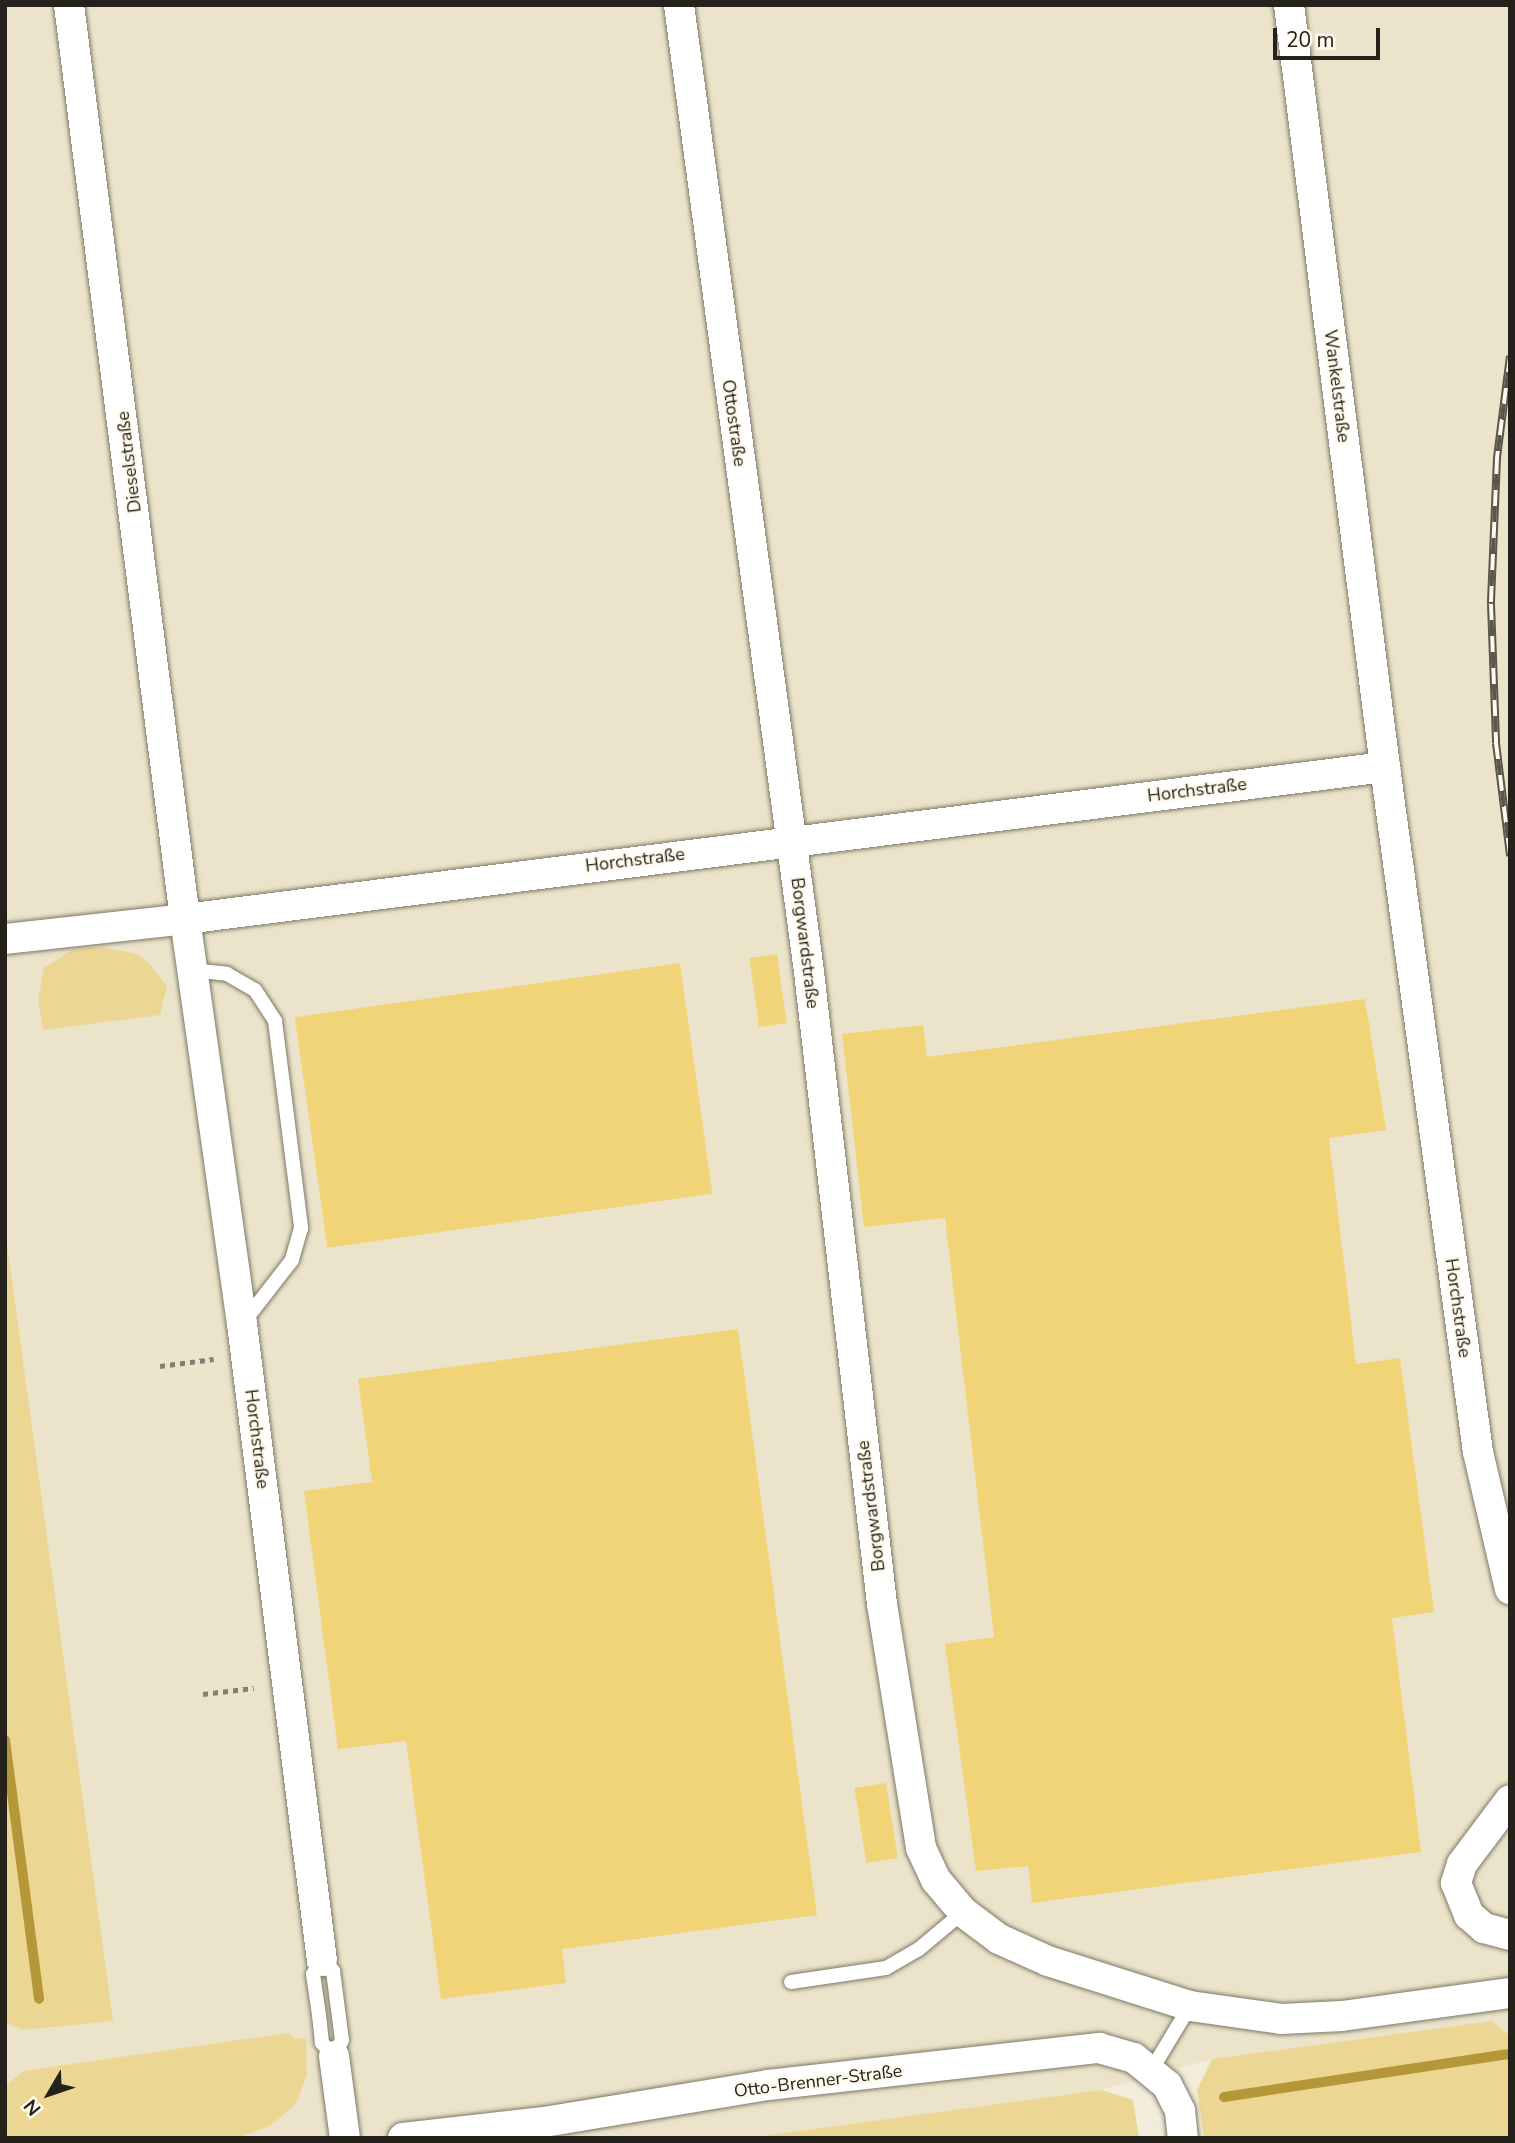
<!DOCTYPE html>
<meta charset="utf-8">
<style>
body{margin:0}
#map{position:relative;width:1515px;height:2143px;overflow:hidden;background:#f2ecda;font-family:"Nunito Sans",sans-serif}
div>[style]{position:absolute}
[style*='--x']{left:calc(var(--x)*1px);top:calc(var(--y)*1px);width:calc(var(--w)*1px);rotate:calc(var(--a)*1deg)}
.built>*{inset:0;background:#ece4ca}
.green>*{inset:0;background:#ecd693}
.stream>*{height:10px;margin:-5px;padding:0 5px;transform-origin:5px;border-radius:5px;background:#b49738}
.building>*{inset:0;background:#f2d478;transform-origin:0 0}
.path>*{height:4.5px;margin-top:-2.25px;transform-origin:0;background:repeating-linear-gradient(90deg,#837f73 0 5px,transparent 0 10px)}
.roads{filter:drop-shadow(0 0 2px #7d7868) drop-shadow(0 0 2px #7d7868)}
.service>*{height:14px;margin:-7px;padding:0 7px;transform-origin:7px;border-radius:7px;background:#fff}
.minor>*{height:30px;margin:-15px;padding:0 15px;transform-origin:15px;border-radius:15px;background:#fff}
.rail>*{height:8px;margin-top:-4px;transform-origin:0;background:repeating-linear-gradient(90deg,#fffaeb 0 16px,#59564c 0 32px);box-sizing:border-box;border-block:2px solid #59564c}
span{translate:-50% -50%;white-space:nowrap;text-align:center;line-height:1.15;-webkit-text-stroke:5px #fffaeb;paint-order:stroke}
.street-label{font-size:18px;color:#24221b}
.frame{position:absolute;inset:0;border:7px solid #24221b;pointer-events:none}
.north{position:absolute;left:14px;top:2059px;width:70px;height:70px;-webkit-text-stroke:5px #fffaeb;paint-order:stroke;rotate:231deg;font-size:19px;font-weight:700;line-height:28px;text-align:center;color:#24221b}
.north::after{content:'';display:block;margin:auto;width:24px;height:32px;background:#24221b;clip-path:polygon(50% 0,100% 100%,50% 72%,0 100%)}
.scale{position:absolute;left:1273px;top:28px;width:107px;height:32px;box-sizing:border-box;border:4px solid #24221b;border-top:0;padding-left:9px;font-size:21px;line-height:24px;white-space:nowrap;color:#24221b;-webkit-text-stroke:5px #fffaeb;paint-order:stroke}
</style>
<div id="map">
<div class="built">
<div style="clip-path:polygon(5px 5px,1510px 5px,1510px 2036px,1492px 2021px,1212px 2059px,1101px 2090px,748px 2138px,5px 2138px)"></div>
</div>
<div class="green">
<div style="clip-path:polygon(100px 947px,138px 954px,151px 965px,167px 986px,160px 1015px,43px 1030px,38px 1000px,44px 968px,72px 950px)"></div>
<div style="clip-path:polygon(5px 1229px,113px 2021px,24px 2030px,5px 2023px)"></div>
<div style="clip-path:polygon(1492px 2021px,1510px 2036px,1510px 2138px,1204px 2138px,1197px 2090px,1212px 2059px)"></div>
<div style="clip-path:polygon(288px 2033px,295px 2039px,306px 2038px,307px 2074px,296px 2104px,270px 2126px,240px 2137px,10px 2138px,5px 2131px,5px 2087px,23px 2071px)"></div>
<div style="clip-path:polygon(1101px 2090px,1133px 2100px,1139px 2138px,748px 2138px)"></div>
</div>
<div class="stream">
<div style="--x:5;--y:1740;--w:261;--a:82.5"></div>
<div style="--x:1224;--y:2097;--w:286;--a:-8.6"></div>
</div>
<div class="building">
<div style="left:777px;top:954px;width:70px;height:28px;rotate:82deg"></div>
<div style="left:680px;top:963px;width:233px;height:389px;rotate:82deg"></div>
<div style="clip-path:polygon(1365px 999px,1386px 1130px,1329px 1138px,1356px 1364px,1400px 1358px,1434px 1612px,1392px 1618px,1421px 1852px,1032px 1903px,1028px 1866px,976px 1871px,945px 1644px,994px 1637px,945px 1218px,864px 1227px,842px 1034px,923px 1025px,927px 1057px)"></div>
<div style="clip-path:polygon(738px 1329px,817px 1915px,562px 1949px,566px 1983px,441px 1999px,406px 1741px,338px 1749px,304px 1491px,372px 1482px,358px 1379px)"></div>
<div style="left:886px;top:1783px;width:76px;height:32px;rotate:81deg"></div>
</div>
<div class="path">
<div style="--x:160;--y:1366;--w:54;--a:-7.4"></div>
<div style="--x:203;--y:1694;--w:51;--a:-6.7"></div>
</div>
<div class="roads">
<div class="service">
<div style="--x:191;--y:970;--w:36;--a:6"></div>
<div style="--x:227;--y:974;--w:32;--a:30"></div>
<div style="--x:255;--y:990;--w:37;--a:57"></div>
<div style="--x:275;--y:1021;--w:209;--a:82.8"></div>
<div style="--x:301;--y:1228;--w:33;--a:106"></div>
<div style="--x:292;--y:1260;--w:80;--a:127.9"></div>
<div style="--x:322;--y:1961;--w:15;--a:42"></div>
<div style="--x:333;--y:1971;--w:70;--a:82.6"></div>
<div style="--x:342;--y:2040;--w:18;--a:117"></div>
<div style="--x:334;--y:2056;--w:18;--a:-133"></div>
<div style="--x:322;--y:2043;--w:28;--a:-96"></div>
<div style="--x:319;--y:2015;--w:41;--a:-98.3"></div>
<div style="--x:313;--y:1974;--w:16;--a:-55"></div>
<div style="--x:791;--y:1982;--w:96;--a:-8.4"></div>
<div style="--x:886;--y:1968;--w:38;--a:-30"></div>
<div style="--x:919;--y:1949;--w:57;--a:-40.1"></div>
<div style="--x:1152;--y:2069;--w:74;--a:-58.9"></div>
</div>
<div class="minor">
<div style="--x:679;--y:5;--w:976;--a:82.34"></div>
<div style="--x:809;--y:972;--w:636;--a:83.41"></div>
<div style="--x:882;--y:1604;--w:247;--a:80.9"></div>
<div style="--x:921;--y:1848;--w:35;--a:65"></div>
<div style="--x:936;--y:1880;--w:42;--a:49.8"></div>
<div style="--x:963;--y:1912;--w:45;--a:36.9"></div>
<div style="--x:999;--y:1939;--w:54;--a:24.2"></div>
<div style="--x:1048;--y:1961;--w:149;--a:17.6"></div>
<div style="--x:1190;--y:2006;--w:92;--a:8.1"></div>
<div style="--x:1281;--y:2019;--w:61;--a:-2.8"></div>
<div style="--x:1342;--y:2016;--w:170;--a:-7.8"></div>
<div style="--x:1289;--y:5;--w:768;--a:82.82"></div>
<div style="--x:5;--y:939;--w:181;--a:-6.3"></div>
<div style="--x:185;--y:919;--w:921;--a:-97.23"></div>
<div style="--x:1510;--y:1800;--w:80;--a:126.9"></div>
<div style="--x:1462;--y:1864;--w:20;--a:108"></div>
<div style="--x:1456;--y:1883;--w:35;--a:68"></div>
<div style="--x:1469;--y:1915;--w:20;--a:41"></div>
<div style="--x:1484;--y:1928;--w:27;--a:15"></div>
<div style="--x:322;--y:1961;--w:642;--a:-97.16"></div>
<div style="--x:242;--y:1324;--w:409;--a:-98"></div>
<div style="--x:185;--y:919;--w:1210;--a:-7.22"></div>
<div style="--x:1385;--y:767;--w:691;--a:82.27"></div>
<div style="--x:1478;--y:1452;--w:141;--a:76.9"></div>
<div style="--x:334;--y:2056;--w:83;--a:82.4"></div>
<div style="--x:403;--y:2138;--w:142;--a:-6.5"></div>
<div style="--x:544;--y:2122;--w:227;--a:-9.4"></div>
<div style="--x:768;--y:2085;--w:333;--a:-6.4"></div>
<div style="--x:1099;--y:2048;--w:36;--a:16"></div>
<div style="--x:1134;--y:2058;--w:43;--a:39.3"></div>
<div style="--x:1167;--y:2085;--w:29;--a:63"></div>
<div style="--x:1180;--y:2111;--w:27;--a:84"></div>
</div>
</div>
<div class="rail">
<div style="--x:1510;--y:356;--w:103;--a:97.3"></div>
<div style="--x:1497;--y:458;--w:146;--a:92.4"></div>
<div style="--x:1491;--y:604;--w:139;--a:87.9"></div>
<div style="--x:1496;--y:743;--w:114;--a:82.9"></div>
</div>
<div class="street-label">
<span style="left:1337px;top:386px;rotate:83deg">Wankelstraße</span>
<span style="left:734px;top:423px;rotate:82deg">Ottostraße</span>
<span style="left:129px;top:462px;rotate:-97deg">Dieselstraße</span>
<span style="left:1197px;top:790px;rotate:-7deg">Horchstraße</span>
<span style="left:635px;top:860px;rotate:-7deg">Horchstraße</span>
<span style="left:805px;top:943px;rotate:83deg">Borgwardstraße</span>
<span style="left:1458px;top:1308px;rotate:82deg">Horchstraße</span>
<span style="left:257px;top:1439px;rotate:83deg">Horchstraße</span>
<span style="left:871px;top:1506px;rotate:-97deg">Borgwardstraße</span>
<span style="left:818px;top:2081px;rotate:-7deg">Otto-Brenner-Straße</span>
</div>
<div class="frame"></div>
<div class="north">N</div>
<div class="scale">20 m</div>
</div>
